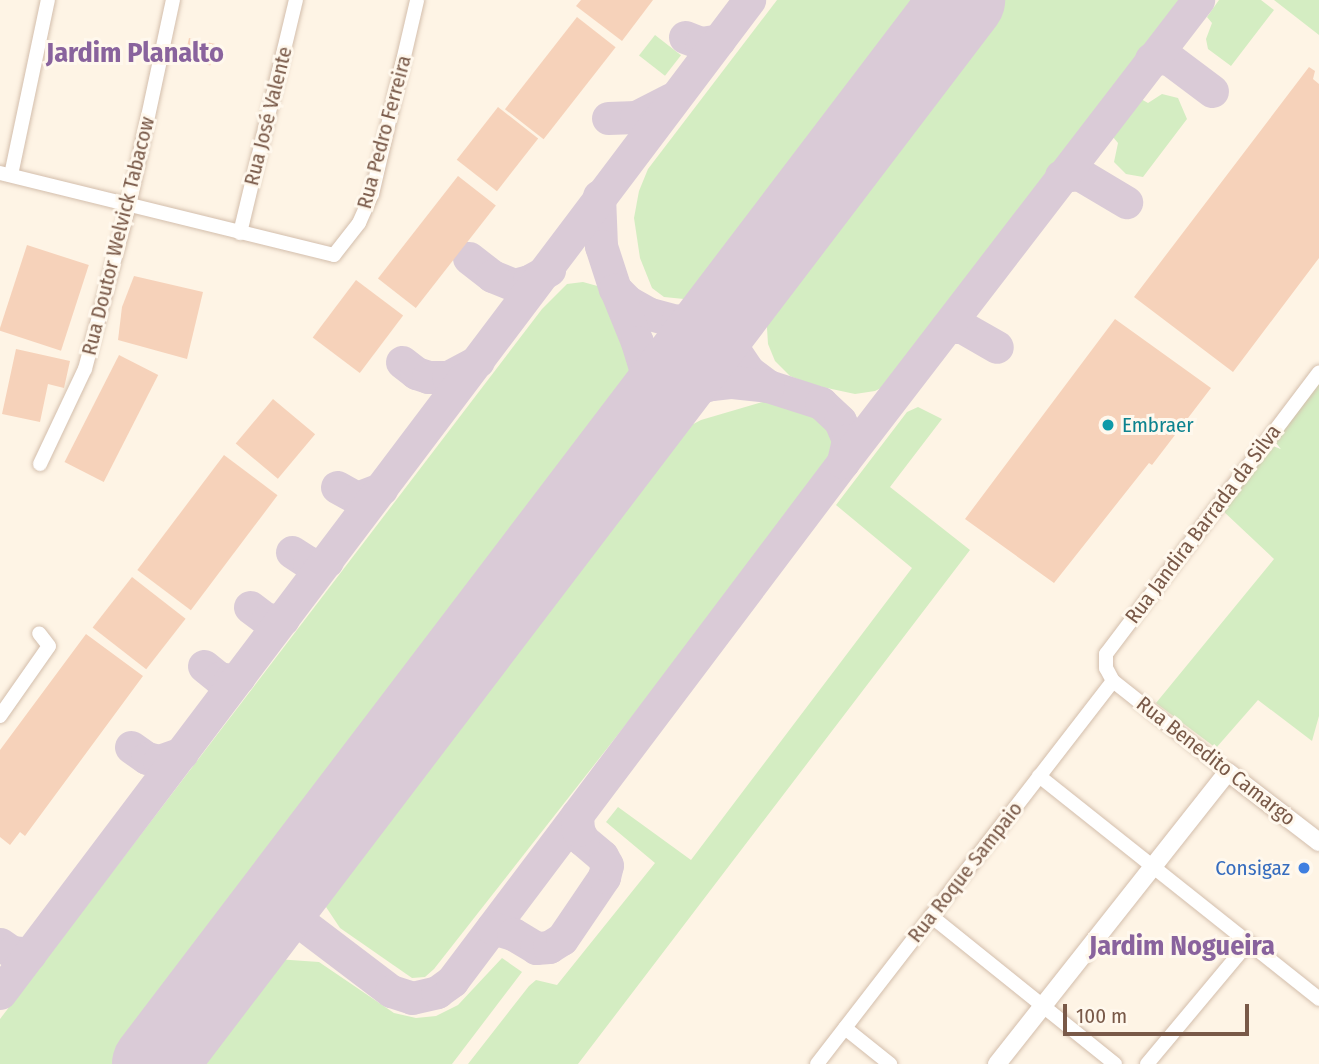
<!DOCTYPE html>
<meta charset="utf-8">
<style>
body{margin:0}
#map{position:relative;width:1319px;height:1064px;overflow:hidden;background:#fef4e5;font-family:"Fira Sans Condensed",sans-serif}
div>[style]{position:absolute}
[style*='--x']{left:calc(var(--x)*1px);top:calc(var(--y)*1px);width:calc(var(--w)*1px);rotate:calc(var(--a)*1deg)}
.green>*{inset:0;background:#d4edc2;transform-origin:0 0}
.taxiway>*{height:33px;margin:-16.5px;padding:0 16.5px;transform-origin:16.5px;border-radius:16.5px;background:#dacbd7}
.runway>*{height:84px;margin:-42px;padding:0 42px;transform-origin:42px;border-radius:42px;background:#dacbd7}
.building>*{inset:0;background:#f6d2ba;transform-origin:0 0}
.roads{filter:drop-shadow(0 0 2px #d3beac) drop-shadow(0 0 2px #d3beac)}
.minor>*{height:14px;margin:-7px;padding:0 7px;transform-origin:7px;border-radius:7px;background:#fff}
.tertiary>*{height:18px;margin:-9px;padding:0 9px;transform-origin:9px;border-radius:9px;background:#fff}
.dots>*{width:19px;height:19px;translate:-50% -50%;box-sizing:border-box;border:4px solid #fff8ed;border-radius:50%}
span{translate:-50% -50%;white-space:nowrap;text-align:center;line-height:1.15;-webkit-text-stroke:6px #fff8ed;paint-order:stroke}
.street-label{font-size:21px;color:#795948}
.culture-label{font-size:21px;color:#0d838f}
.left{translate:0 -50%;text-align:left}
.shop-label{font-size:21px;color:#366cbe}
.right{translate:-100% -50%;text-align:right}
.district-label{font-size:28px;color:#89639d;font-weight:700}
.scale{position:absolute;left:1063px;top:1004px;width:186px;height:32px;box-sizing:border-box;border:4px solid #795948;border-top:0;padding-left:9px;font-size:21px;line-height:24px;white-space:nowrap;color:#795948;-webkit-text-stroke:5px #fff8ed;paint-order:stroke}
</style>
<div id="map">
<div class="green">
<div style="clip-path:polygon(777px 0,936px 0,721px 282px,706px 295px,684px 299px,664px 297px,652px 288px,640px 258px,634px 218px,639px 191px,648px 169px)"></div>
<div style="clip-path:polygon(1003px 0,1183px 0,889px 384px,875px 391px,855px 394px,813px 385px,790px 376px,775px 361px,768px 344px,766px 311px)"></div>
<div style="clip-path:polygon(1219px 0,1261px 0,1274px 10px,1231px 66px,1208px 49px,1206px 39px,1212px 23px,1207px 17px)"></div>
<div style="clip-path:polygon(1274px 0,1319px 0,1319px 35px)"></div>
<div style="left:655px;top:35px;width:33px;height:26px;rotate:38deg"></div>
<div style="clip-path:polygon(1162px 94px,1178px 98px,1187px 119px,1143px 177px,1126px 174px,1114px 162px,1118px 143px,1113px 137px,1141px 99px,1148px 103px)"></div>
<div style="clip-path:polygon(583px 282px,601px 287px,613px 301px,636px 359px,638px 374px,632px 393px,622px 411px,126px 1064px,0 1064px,0 1019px,542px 309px,567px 284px)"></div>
<div style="clip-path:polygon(1319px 384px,1319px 716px,1312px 741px,1258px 700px,1216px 748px,1156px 703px,1274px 559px,1222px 510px)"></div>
<div style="clip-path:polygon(769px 400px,794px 402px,822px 413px,835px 427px,839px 443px,835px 458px,434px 969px,425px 977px,412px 978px,340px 928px,326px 907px,327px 893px,661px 447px,676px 433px,701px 420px)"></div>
<div style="clip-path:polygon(918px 407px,942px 419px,890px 487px,970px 550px,578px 1064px,468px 1064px,529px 986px,536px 980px,557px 985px,655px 863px,606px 822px,618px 807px,691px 860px,912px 568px,836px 505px,907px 412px)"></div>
<div style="clip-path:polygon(502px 958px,522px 972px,452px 1064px,196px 1064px,276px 959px,319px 962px,394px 1013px,416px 1018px,436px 1016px,458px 1005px)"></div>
</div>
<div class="taxiway">
<div style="--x:685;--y:37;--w:17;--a:21"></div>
<div style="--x:701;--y:43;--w:18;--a:-9"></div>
<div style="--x:1151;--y:59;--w:17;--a:-3"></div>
<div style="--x:1168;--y:58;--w:55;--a:36.9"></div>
<div style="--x:608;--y:118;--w:28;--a:-2"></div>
<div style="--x:636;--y:117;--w:39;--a:-27"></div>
<div style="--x:1061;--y:176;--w:18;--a:-6"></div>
<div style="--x:1079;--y:174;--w:55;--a:30.8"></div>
<div style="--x:599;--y:196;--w:50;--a:87.7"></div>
<div style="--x:601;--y:246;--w:45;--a:72"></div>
<div style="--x:615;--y:289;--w:18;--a:45"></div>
<div style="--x:628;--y:302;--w:25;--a:29"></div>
<div style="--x:650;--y:314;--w:28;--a:15"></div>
<div style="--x:677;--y:321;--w:32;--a:-11"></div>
<div style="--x:708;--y:315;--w:29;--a:-34"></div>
<div style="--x:732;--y:299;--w:41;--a:-48.9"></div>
<div style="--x:759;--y:268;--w:49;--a:123.4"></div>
<div style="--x:732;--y:309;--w:20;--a:96"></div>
<div style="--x:730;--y:329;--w:21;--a:79"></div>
<div style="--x:734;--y:350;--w:25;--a:56"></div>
<div style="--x:748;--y:371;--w:25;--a:37"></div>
<div style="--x:768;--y:386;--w:56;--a:17.8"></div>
<div style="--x:821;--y:403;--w:26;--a:43"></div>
<div style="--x:840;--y:421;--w:21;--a:67"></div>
<div style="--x:848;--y:440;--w:23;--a:103"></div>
<div style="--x:469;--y:258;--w:29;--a:38"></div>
<div style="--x:492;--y:276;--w:24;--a:22"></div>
<div style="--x:514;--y:285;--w:16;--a:-15"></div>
<div style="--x:529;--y:281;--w:23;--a:-29"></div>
<div style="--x:616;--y:290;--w:56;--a:68"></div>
<div style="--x:637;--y:342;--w:38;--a:73"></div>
<div style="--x:648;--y:378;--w:49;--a:100.6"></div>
<div style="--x:639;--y:426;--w:29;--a:-44"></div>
<div style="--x:660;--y:406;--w:29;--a:-29"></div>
<div style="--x:685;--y:392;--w:28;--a:-17"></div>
<div style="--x:712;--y:384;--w:20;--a:-6"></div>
<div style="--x:732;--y:382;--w:36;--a:6"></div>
<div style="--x:947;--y:327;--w:15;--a:0"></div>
<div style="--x:962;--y:327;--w:40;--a:29.7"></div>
<div style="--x:402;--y:362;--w:18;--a:38"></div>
<div style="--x:416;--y:373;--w:13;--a:18"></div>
<div style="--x:428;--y:377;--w:20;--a:0"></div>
<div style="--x:448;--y:377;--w:34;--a:-28"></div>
<div style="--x:337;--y:487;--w:23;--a:29"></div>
<div style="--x:357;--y:498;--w:26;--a:-21"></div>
<div style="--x:292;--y:552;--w:20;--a:33"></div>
<div style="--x:309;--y:563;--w:10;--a:11"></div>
<div style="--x:319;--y:565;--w:9;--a:-27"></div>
<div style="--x:250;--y:607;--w:21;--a:37"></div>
<div style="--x:267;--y:620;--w:16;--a:-4"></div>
<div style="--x:204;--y:666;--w:19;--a:39"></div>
<div style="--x:219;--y:678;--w:11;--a:10"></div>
<div style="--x:230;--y:680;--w:9;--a:-18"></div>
<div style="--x:131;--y:747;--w:19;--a:35"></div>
<div style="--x:147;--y:758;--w:12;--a:14"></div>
<div style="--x:159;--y:761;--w:24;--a:-19"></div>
<div style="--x:290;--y:884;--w:22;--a:93"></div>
<div style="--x:289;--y:906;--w:15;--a:62"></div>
<div style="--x:260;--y:924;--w:26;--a:-18"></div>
<div style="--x:285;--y:916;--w:11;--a:15"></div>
<div style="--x:296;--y:919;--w:119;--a:37.2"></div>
<div style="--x:391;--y:991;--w:22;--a:18"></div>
<div style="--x:412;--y:998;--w:26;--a:-13"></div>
<div style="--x:437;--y:992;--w:19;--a:-36"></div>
<div style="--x:452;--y:981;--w:650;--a:-53.01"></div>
<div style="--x:843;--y:462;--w:583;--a:-52.46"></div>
<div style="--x:492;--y:928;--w:22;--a:16"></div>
<div style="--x:513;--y:934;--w:27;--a:31"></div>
<div style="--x:536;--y:948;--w:13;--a:-4"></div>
<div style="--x:549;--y:947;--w:15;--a:-32"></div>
<div style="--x:562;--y:939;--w:75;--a:-55.9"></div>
<div style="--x:604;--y:877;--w:12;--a:-76"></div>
<div style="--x:607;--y:865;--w:10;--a:-119"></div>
<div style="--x:602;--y:856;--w:25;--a:-140"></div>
<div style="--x:583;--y:840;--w:11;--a:-117"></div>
<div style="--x:578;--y:830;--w:15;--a:-94"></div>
<div style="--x:0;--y:944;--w:14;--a:34"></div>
<div style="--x:12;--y:952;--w:18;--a:6"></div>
<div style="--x:0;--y:993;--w:1244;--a:-52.97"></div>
</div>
<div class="runway">
<div style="--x:154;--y:1064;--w:1337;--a:-52.75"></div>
</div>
<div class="building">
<div style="clip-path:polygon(581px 0,653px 0,622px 41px,576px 6px)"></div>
<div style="left:577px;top:17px;width:49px;height:117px;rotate:38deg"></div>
<div style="left:189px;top:38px;width:27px;height:22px;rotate:13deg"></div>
<div style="clip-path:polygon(1309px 67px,1315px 71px,1313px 79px,1319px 84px,1319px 258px,1233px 372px,1134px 297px)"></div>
<div style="left:498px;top:107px;width:51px;height:67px;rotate:38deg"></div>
<div style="left:458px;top:176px;width:48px;height:130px;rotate:38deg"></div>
<div style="left:27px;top:245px;width:65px;height:90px;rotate:18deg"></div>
<div style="clip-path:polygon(134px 276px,203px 292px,187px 359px,118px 340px,122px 307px)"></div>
<div style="left:356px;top:280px;width:59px;height:72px;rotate:37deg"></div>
<div style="clip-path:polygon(1115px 319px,1211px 388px,1152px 465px,1149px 463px,1054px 583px,965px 519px)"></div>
<div style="clip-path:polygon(16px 349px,70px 361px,64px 388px,48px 384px,40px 422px,2px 414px)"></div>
<div style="left:119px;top:355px;width:44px;height:120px;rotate:27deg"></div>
<div style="left:273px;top:399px;width:55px;height:58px;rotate:40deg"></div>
<div style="left:224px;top:455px;width:67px;height:144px;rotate:37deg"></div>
<div style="left:132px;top:577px;width:68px;height:64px;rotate:38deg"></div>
<div style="clip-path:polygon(86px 634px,143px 676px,25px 836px,20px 832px,10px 845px,0 837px,0 750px)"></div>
</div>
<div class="roads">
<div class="minor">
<div style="--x:0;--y:173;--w:344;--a:13.8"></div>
<div style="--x:334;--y:255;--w:41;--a:-52"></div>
<div style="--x:359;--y:223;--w:32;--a:-66"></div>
<div style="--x:372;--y:194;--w:199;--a:-76.9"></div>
<div style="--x:11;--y:175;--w:179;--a:-78.1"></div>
<div style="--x:240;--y:233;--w:240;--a:-76.5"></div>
<div style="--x:40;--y:464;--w:105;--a:-64.7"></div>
<div style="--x:85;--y:369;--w:170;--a:-75"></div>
<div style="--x:129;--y:205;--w:210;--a:-77.9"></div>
<div style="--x:0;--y:716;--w:85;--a:-55"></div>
<div style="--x:49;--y:646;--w:16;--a:-128"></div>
<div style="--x:1228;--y:772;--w:147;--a:-141.6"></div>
<div style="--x:1113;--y:681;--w:15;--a:-118"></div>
<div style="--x:1106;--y:668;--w:14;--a:-90"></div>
<div style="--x:1106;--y:654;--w:353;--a:-52.9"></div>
<div style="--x:1039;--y:776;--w:358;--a:38.5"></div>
<div style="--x:931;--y:916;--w:236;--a:38.8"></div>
<div style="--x:845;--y:1028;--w:58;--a:38.7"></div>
<div style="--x:817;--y:1064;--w:484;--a:-52.3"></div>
<div style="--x:1147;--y:1064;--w:158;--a:-50.1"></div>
</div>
<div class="tertiary">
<div style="--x:997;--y:1064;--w:372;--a:-51.7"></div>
<div style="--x:1228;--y:772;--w:115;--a:37.6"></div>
</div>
</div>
<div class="dots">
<div style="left:1108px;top:425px;background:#0f9aa8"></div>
<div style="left:1304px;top:868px;background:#3f7fe0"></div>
</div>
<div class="street-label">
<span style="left:268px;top:116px;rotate:-76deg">Rua José Valente</span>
<span style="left:384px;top:132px;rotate:-75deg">Rua Pedro Ferreira</span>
<span style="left:118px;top:236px;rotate:-76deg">Rua Doutor Welvick Tabacow</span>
<span style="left:1203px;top:524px;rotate:-53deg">Rua Jandira Barrada da Silva</span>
<span style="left:1216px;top:761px;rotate:38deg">Rua Benedito Camargo</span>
<span style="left:965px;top:872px;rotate:-52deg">Rua Roque Sampaio</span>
</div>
<div class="culture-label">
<span class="left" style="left:1122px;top:425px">Embraer</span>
</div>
<div class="shop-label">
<span class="right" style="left:1290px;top:868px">Consigaz</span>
</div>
<div class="district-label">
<span style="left:135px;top:53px">Jardim Planalto</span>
<span style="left:1182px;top:946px">Jardim Nogueira</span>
</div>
<div class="scale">100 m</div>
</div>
